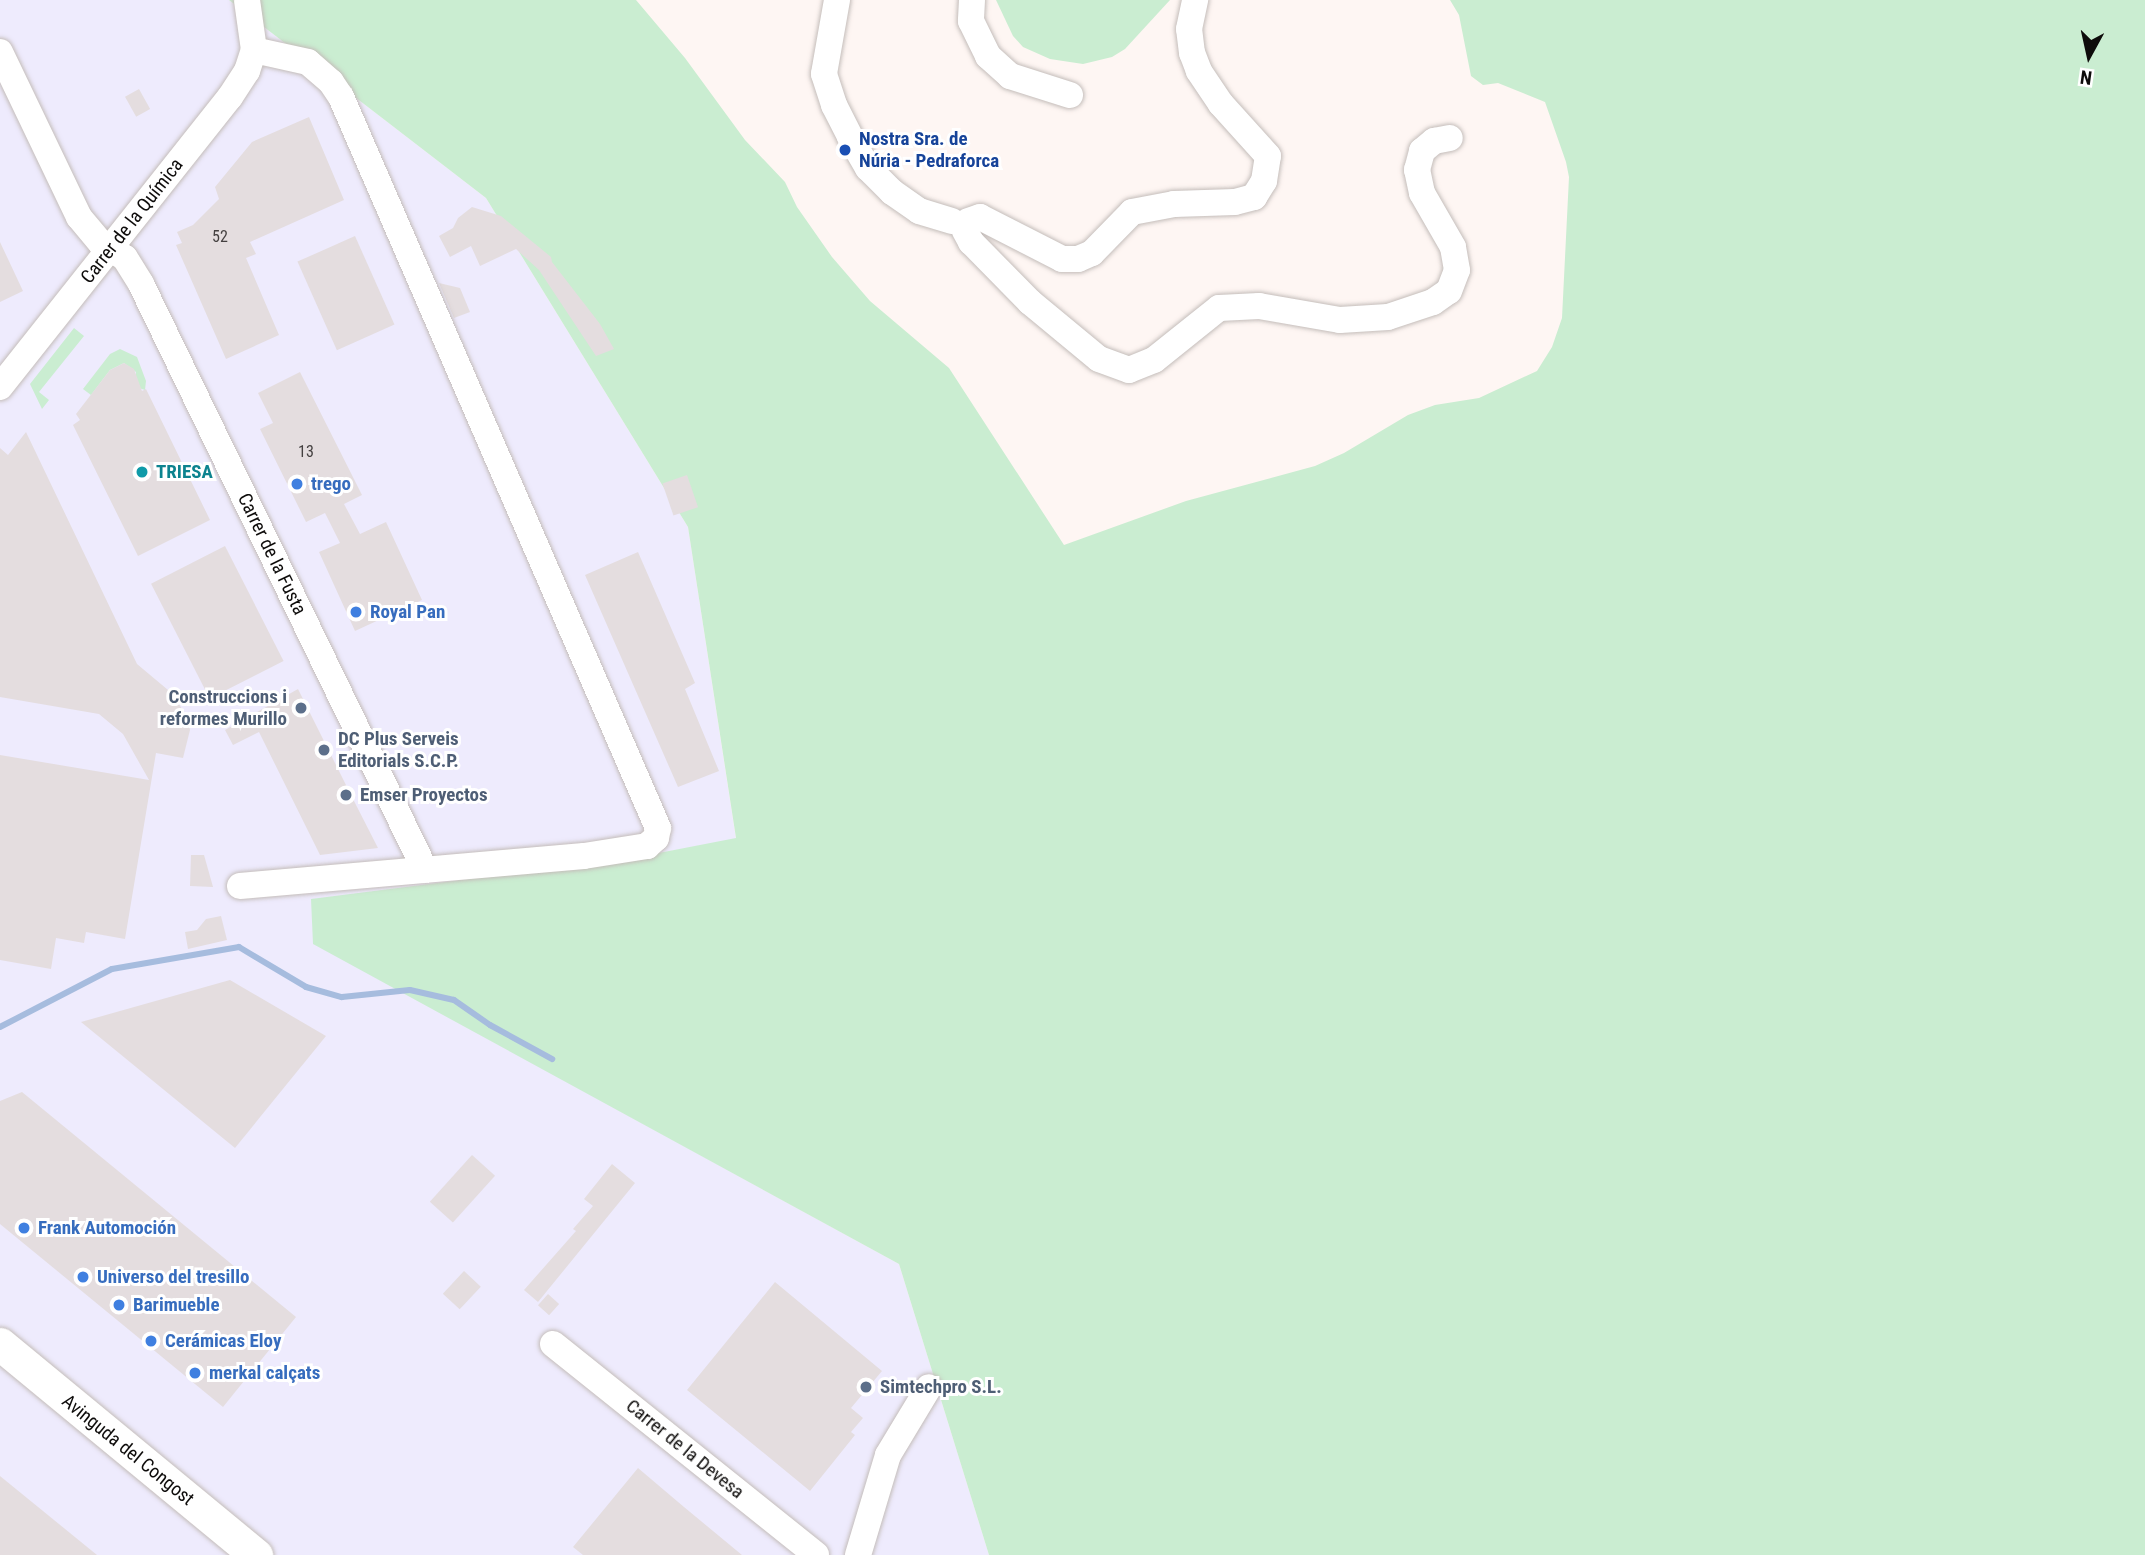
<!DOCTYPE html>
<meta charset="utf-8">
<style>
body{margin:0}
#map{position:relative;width:2145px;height:1555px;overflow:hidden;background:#fef6f3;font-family:"Roboto Condensed",sans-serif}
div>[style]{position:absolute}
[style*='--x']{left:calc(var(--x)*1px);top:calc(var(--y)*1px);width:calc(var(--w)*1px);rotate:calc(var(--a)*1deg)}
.industrial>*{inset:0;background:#eeebfd}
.green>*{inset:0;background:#caedd1}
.stream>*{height:6px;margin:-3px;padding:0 3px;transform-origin:3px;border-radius:3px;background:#a6bcde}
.building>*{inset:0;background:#e4dddf;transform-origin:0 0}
.roads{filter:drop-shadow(0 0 2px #c4bdba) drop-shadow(0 0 2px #c4bdba)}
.minor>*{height:26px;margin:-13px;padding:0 13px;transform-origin:13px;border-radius:13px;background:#fff}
.major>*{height:33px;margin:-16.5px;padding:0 16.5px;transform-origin:16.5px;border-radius:16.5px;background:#fff}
.dots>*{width:19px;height:19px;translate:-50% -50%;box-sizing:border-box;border:4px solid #fff;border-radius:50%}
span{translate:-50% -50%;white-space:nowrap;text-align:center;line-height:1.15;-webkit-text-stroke:6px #fff;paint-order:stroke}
.number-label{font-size:16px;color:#444040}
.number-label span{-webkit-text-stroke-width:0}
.transit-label{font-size:19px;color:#164399;font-weight:700}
.left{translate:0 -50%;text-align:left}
.street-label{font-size:19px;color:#0e0c0b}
.culture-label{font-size:19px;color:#0d838f;font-weight:700}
.shop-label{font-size:19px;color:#366cbe;font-weight:700}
.service-label{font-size:19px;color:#4e5e75;font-weight:700}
.right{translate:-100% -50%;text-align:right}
.north{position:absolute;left:2054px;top:21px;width:70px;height:70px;-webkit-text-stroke:5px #fff;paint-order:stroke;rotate:188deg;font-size:19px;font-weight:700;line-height:28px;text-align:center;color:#0e0c0b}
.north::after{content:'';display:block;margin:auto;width:24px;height:32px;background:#0e0c0b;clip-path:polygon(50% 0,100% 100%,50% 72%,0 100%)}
</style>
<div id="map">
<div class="industrial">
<div style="clip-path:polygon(0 0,229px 0,486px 198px,688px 527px,736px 839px,633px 858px,313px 943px,899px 1264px,989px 1555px,0 1555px)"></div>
</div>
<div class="green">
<div style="clip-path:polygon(229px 0,636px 0,685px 58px,745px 140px,785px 182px,797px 207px,832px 257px,870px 301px,949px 368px,1064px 545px,1186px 501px,1315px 466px,1344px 453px,1408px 415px,1435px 405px,1479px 398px,1537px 371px,1552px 347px,1562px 318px,1569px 177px,1566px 162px,1545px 102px,1498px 83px,1483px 85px,1471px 76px,1459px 15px,1450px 0,2145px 0,2145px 1555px,989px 1555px,899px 1264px,313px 944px,311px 899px,633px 858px,736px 838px,688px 527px,486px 198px)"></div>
<div style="clip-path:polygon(996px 0,1170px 0,1125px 49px,1112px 57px,1083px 64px,1050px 59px,1023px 47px,1013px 36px)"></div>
<div style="clip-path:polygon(74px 328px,84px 336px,39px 392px,49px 400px,42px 409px,30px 384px)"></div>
<div style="clip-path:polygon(120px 349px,137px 357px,146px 381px,145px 390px,136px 387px,136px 372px,124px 363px,110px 370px,91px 395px,83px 389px,110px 354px)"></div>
</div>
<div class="stream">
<div style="--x:0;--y:1027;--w:126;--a:-27.4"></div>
<div style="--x:112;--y:969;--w:129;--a:-9.8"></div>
<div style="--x:239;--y:947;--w:78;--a:30.8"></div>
<div style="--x:306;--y:987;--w:37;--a:16"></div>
<div style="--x:342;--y:997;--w:68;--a:-5.9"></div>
<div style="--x:410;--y:990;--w:45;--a:12.8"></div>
<div style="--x:454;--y:1000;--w:44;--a:34.8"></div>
<div style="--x:490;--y:1025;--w:71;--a:28.7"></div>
</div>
<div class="building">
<div style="left:139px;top:89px;width:23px;height:16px;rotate:61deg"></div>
<div style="clip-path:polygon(309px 117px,344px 200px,250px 242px,256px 254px,246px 258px,279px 335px,226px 359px,176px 245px,182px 243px,177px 232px,193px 225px,219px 199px,215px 187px,252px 142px)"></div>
<div style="clip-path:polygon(472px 207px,501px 216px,551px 257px,552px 262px,600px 324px,614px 349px,596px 356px,539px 270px,516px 249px,480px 266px,471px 246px,450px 257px,439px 236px,453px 228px,458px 218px)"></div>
<div style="left:355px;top:236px;width:97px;height:63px;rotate:66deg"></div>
<div style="clip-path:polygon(0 242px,23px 291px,0 302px)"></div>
<div style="clip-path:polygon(439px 283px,460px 288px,470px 312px,454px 318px)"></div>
<div style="clip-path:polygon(124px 363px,134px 369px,142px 391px,146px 389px,210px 520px,138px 556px,73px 425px,80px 420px,76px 414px,110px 370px)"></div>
<div style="clip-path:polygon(300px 372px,362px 495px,344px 504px,360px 534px,386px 522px,422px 600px,355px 631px,319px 552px,340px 543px,325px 513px,306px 522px,260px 429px,273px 423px,258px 393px)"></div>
<div style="clip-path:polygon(26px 432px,137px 664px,174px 695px,188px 720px,190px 730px,183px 758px,156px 753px,125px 939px,86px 932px,84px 943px,56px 938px,51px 969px,0 960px,0 755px,149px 780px,123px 734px,99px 714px,0 697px,0 448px,8px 455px)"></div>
<div style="left:687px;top:475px;width:34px;height:26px;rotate:71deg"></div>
<div style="left:225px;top:546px;width:129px;height:83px;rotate:63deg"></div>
<div style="clip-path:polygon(638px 552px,695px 683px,685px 689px,719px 771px,678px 787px,585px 575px)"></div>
<div style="clip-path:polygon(298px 689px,354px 801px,378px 848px,320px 855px,259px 732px,233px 745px,225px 730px)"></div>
<div style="clip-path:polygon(191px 855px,204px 855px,213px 887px,190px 886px)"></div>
<div style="clip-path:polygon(221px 916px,227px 940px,188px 949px,185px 932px,197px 930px,206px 919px)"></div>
<div style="clip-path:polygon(230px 980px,326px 1036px,235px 1148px,81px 1022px)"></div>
<div style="clip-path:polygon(22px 1092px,296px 1317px,223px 1407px,0 1224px,0 1101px)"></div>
<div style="left:472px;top:1155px;width:31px;height:63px;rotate:42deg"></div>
<div style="clip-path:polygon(612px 1164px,635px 1183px,538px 1302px,524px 1290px,576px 1231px,573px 1229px,593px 1206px,584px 1199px)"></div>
<div style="left:464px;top:1271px;width:23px;height:31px;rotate:43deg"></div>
<div style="clip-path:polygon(775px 1282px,882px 1371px,851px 1408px,863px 1418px,851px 1432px,855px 1435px,810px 1491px,687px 1390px)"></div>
<div style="left:548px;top:1294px;width:15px;height:15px;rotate:42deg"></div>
<div style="clip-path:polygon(638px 1468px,684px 1507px,742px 1555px,583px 1555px,573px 1547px)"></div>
<div style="clip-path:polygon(0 1476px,97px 1555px,0 1555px)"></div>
</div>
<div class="roads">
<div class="minor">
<div style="--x:837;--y:0;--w:75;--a:100"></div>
<div style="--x:824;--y:74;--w:33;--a:72"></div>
<div style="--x:834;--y:105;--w:36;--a:63"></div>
<div style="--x:850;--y:137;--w:36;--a:60"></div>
<div style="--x:868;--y:168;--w:34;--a:45"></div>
<div style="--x:892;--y:192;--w:33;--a:35"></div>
<div style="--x:919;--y:211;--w:34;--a:17"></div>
<div style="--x:972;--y:0;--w:21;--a:93"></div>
<div style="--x:971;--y:21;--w:39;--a:64"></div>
<div style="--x:988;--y:56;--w:30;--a:42"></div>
<div style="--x:1010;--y:76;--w:63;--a:17.6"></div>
<div style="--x:0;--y:52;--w:183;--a:64.4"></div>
<div style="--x:79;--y:217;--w:34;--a:50"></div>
<div style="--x:101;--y:243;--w:28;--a:32"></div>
<div style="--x:125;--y:258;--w:31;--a:58"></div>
<div style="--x:141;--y:284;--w:651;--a:64.14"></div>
<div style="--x:968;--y:221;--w:13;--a:-18"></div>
<div style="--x:980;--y:217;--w:92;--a:27.1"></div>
<div style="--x:1062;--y:259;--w:16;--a:0"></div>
<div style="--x:1078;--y:259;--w:15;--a:-23"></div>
<div style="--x:1092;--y:253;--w:57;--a:-45.7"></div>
<div style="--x:1132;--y:212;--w:43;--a:-10.8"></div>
<div style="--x:1174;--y:204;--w:61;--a:-1.9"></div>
<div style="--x:1235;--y:202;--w:20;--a:-15"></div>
<div style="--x:1254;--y:197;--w:19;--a:-58"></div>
<div style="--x:1264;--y:181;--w:25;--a:-81"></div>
<div style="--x:1268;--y:156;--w:70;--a:-132.1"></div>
<div style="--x:1221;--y:104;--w:40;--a:-124"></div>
<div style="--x:1199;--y:71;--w:19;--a:-111"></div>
<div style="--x:1192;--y:53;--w:24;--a:-97"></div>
<div style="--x:1189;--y:29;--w:30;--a:-78"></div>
<div style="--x:965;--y:231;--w:13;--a:61"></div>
<div style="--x:971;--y:242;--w:84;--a:45.5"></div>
<div style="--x:1030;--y:302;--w:89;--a:39.6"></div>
<div style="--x:1099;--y:359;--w:32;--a:20"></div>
<div style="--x:1129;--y:370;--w:27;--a:-22"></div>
<div style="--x:1154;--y:360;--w:83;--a:-38.7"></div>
<div style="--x:1219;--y:308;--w:40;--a:-2.9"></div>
<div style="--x:1259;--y:306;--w:82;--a:9.8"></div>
<div style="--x:1340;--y:320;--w:48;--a:-3.6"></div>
<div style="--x:1388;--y:317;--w:47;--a:-18.4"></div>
<div style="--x:1433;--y:302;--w:19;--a:-35"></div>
<div style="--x:1449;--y:291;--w:22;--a:-69"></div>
<div style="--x:1457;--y:270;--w:23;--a:-100"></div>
<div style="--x:1453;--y:247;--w:62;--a:-119.9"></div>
<div style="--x:1422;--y:193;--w:24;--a:-102"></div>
<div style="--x:1417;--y:170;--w:20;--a:-75"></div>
<div style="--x:1422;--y:151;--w:16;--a:-40"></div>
<div style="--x:1434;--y:141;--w:16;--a:-11"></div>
<div style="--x:0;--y:387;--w:370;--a:-51.6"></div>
<div style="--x:230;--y:97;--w:31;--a:-57"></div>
<div style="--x:247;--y:71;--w:22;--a:-72"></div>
<div style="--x:254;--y:50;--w:50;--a:-98"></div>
<div style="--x:240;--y:886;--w:345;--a:-5"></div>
<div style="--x:584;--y:856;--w:64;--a:-9"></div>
<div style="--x:647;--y:846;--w:12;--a:-42"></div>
<div style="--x:656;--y:838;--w:10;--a:-79"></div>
<div style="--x:658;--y:828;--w:797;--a:-113.44"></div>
<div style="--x:341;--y:97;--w:18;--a:-124"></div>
<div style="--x:331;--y:82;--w:30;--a:-139"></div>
<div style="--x:308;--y:62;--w:55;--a:-167.5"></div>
<div style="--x:553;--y:1344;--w:337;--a:38.7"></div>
<div style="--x:858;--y:1555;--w:104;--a:-73.3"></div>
<div style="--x:888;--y:1455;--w:79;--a:-58.9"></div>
</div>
<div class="major">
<div style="--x:0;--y:1344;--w:332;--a:39.5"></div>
</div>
</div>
<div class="dots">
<div style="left:845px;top:150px;background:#1a4fb4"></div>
<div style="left:142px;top:472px;background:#0f9aa8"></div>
<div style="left:297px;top:484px;background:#3f7fe0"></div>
<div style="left:356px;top:612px;background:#3f7fe0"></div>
<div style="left:301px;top:708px;background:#5c6f8a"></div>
<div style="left:324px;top:750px;background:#5c6f8a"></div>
<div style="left:346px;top:795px;background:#5c6f8a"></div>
<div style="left:24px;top:1228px;background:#3f7fe0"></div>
<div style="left:83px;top:1277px;background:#3f7fe0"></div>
<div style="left:119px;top:1305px;background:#3f7fe0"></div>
<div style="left:151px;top:1341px;background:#3f7fe0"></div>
<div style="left:195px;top:1373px;background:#3f7fe0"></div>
<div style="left:866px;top:1387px;background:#5c6f8a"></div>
</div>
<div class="number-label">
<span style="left:220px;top:237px">52</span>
<span style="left:306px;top:452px">13</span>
</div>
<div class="transit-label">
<span class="left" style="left:859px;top:150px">Nostra Sra. de<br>Núria - Pedraforca</span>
</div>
<div class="street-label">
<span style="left:132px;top:221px;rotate:-52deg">Carrer de la Química</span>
<span style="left:272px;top:554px;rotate:64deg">Carrer de la Fusta</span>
<span style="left:685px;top:1449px;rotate:39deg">Carrer de la Devesa</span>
<span style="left:128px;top:1450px;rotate:39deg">Avinguda del Congost</span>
</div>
<div class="culture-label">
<span class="left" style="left:156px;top:472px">TRIESA</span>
</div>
<div class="shop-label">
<span class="left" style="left:311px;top:484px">trego</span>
<span class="left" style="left:370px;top:612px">Royal Pan</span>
<span class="left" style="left:38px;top:1228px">Frank Automoción</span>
<span class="left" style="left:97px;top:1277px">Universo del tresillo</span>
<span class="left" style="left:133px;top:1305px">Barimueble</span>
<span class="left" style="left:165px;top:1341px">Cerámicas Eloy</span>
<span class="left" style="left:209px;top:1373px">merkal calçats</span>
</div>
<div class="service-label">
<span class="right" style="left:287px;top:708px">Construccions i<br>reformes Murillo</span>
<span class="left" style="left:338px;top:750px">DC Plus Serveis<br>Editorials S.C.P.</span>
<span class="left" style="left:360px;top:795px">Emser Proyectos</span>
<span class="left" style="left:880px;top:1387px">Simtechpro S.L.</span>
</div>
<div class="north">N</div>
</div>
